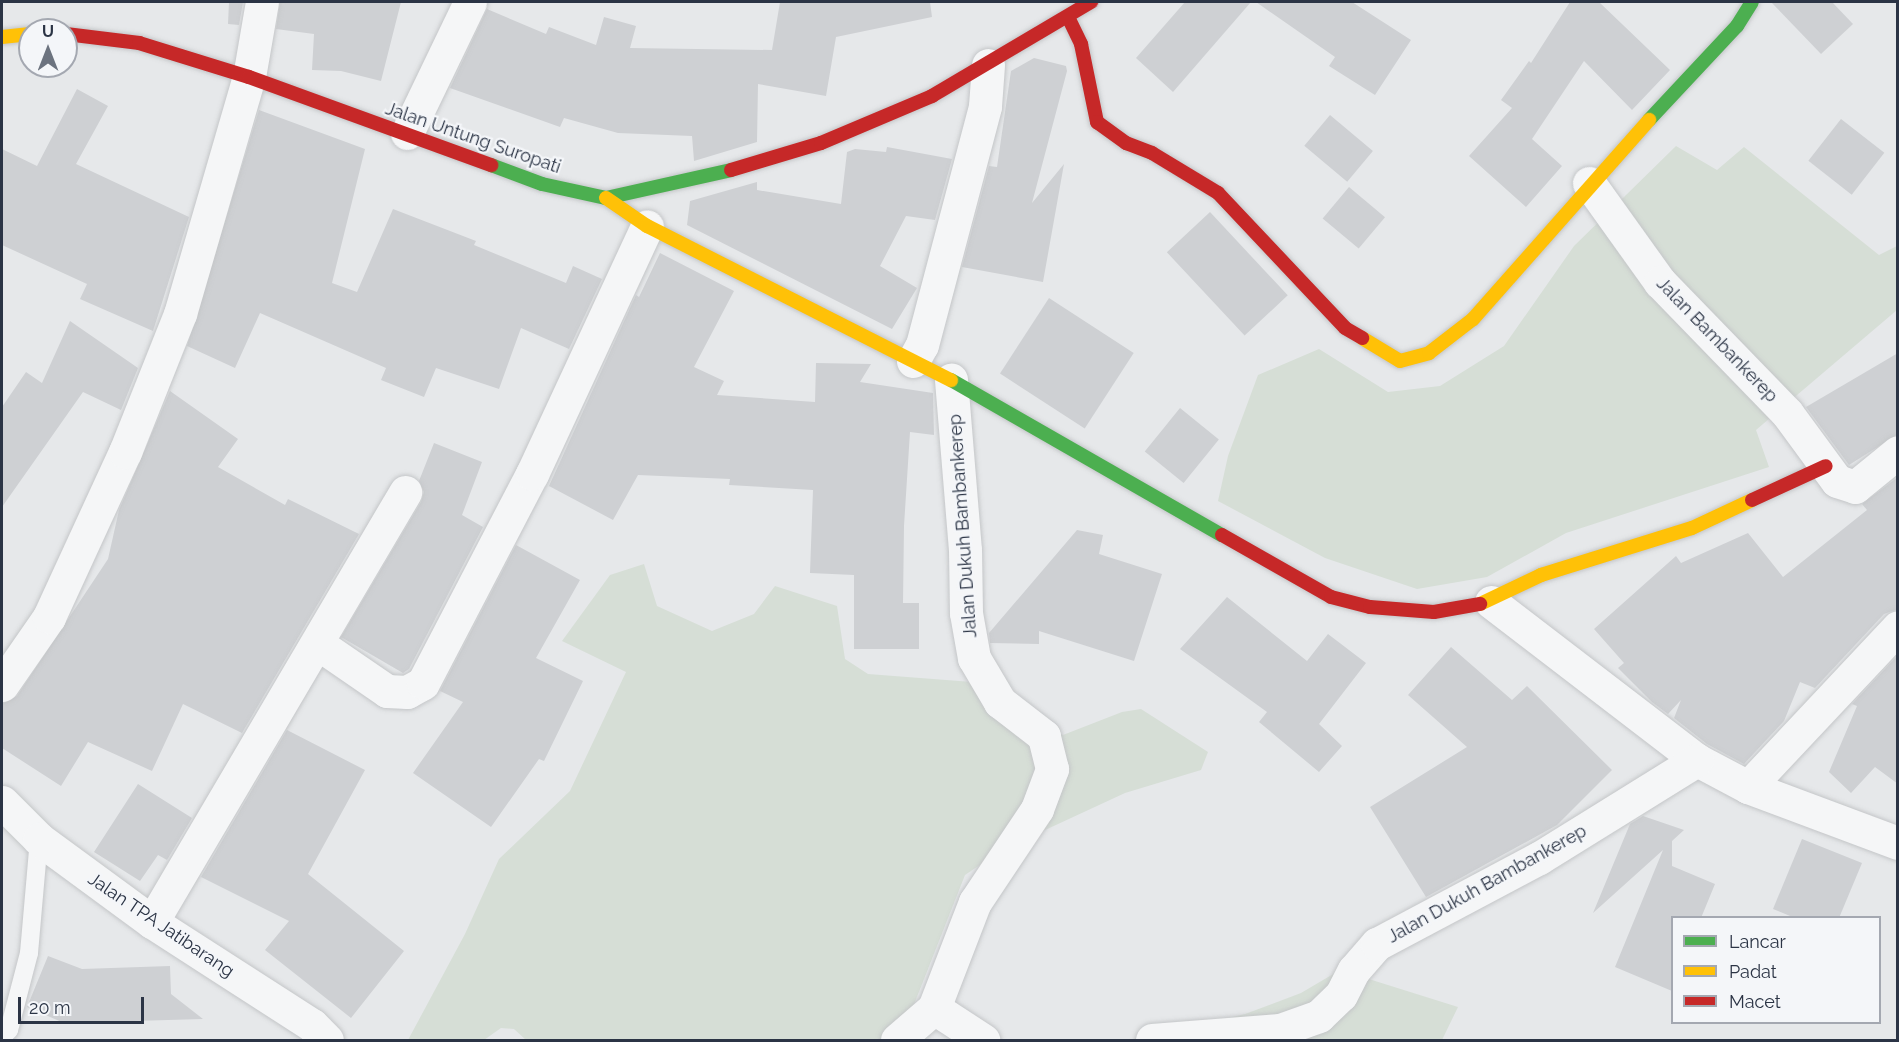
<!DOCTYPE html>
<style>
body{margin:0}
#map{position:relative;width:1899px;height:1042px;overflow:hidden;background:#e6e8ea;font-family:Raleway,sans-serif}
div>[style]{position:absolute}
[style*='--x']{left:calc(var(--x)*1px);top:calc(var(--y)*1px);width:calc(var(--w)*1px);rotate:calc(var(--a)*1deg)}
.green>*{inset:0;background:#d6ded6}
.building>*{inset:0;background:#ced0d3;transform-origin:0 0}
.roads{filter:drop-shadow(0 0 2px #c4c6c8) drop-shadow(0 0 2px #c4c6c8)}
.lane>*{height:18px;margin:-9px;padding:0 9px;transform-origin:9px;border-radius:9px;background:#f5f6f7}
.street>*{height:33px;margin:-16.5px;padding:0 16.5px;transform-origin:16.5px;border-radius:16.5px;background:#f5f6f7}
.fast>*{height:14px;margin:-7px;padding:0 7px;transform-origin:7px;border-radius:7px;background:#4caf50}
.slow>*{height:14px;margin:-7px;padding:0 7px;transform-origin:7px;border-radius:7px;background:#ffc107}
.jam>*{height:14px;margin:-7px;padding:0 7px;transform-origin:7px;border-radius:7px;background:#c62828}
span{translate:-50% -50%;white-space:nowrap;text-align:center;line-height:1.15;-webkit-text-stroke:4.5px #f4f6f9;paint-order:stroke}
.street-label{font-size:18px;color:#2b3445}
.frame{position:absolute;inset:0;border:3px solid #2b3445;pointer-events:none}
.legend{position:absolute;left:1671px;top:916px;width:210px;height:108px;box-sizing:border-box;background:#f4f6f9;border:2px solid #a4a8b1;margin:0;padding:8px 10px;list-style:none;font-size:18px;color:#2b3445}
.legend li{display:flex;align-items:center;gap:12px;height:30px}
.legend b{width:30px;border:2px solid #a4a8b1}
.north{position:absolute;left:18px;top:18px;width:60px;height:60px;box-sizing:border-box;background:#f4f6f9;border:2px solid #a4a8b1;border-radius:50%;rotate:0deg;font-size:16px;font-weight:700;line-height:24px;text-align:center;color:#2b3445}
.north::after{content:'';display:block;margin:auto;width:21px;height:27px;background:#6c737f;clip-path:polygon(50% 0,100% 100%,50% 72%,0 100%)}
.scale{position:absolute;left:18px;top:997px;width:126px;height:27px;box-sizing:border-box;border:3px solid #2b3445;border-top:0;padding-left:8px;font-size:18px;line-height:21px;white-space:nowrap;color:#2b3445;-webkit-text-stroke:4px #f4f6f9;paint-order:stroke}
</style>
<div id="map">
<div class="green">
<div style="clip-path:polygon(1676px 146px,1717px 170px,1744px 147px,1879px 255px,1897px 246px,1897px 310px,1756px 430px,1769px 467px,1566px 533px,1487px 577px,1417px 589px,1325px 558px,1218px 501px,1228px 456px,1258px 375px,1319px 349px,1388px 392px,1440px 386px,1504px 346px,1574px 246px)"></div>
<div style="clip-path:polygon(644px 564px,657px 606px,712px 631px,754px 614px,775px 586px,837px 606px,845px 659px,868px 674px,972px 682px,1063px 735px,1122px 712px,1141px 709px,1208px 752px,1201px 770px,1125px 793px,1002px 850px,965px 875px,900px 1040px,526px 1040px,514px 1029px,501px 1028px,484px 1040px,408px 1040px,465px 934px,499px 859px,570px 791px,626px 672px,562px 641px,610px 575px)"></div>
<div style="clip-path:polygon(1340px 970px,1458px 1007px,1442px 1040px,1136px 1040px,1245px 1014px,1301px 993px)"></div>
</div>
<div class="building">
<div style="clip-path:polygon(229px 2px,243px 2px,239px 25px,228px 24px)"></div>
<div style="clip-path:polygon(280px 2px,401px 2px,381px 81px,341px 71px,312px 70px,314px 34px,276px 29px)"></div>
<div style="clip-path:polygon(780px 2px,930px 2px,932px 17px,836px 37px,826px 96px,758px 84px,757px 142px,694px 161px,692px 136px,618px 133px,564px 118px,560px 127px,450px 88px,487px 9px,546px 34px,549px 27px,596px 45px,604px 17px,636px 26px,630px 48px,772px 50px)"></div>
<div style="clip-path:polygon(1185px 2px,1251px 2px,1173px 92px,1136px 58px)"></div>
<div style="clip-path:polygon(1256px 2px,1352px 2px,1411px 40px,1375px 95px,1329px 66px,1335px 57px)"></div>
<div style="clip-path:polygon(1570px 2px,1599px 2px,1670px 70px,1632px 110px,1584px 61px,1532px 139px,1562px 166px,1526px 207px,1469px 156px,1512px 108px,1501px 100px,1529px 61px,1531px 63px)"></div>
<div style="clip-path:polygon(1771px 2px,1832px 2px,1853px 24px,1821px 54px)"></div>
<div style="clip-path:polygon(1034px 58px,1066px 66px,1067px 71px,1032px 203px,1064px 164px,1043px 282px,962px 267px,989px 166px,997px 167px,1011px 71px)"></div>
<div style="clip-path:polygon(77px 89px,108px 106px,76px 164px,189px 217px,153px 331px,80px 299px,87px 284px,2px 245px,2px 149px,37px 166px)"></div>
<div style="clip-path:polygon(259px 110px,365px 149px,332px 283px,357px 292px,393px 209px,476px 241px,474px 245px,566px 283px,573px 266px,602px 279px,569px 349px,521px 328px,499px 389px,436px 368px,424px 397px,381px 380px,386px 368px,260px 313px,235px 368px,187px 346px)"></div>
<div style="left:1330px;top:115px;width:56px;height:40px;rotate:40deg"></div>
<div style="left:1841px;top:119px;width:55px;height:53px;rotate:38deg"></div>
<div style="clip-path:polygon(887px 147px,952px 159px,935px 220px,906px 216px,880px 266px,917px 288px,892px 329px,687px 225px,690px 201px,757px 182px,757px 190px,841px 204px,847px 152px,855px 149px,886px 152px)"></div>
<div style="left:1349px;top:187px;width:47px;height:41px;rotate:40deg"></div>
<div style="left:1210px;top:212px;width:114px;height:59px;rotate:47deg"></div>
<div style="clip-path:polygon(660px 253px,734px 291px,694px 367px,724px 381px,717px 395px,815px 402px,816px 363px,871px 364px,860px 382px,933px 393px,934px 435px,910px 432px,904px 526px,903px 603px,919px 603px,919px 649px,854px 649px,854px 575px,810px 573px,813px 490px,729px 485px,730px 479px,638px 475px,613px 520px,549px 486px,636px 295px,639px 297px)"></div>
<div style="left:1049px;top:298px;width:101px;height:90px;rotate:33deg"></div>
<div style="clip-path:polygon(70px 321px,138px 368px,121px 410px,83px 392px,2px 507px,2px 407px,26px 372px,42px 383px)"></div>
<div style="clip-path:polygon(1898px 353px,1898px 434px,1849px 465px,1806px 407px)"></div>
<div style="clip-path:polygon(170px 391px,238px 439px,218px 467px,285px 505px,288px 499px,359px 534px,242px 733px,183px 704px,152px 771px,88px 742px,61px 786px,2px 748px,2px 704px,17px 696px,108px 559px,119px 510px)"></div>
<div style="left:1180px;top:408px;width:50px;height:56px;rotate:39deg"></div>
<div style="clip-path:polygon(434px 443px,482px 462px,462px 515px,483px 527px,409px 669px,403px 673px,341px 637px,421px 502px,424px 492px,419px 481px)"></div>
<div style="clip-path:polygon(1898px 477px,1898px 609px,1884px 614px,1815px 688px,1800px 682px,1784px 721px,1744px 764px,1707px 744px,1674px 718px,1681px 700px,1668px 714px,1652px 702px,1618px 668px,1624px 663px,1594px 629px,1676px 556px,1681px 563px,1748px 533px,1783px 577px,1867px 510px,1862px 504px)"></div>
<div style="clip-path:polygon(1077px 530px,1103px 535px,1099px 554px,1162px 574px,1134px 661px,1039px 631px,1039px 644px,990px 643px,989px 633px)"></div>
<div style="clip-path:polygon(516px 545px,580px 580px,536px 658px,583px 681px,544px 761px,539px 759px,491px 827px,413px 773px,463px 702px,440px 691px)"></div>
<div style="clip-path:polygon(1227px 597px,1307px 661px,1328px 634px,1366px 663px,1319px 724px,1342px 746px,1319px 772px,1259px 722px,1267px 712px,1180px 649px)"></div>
<div style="clip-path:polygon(1451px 647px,1512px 700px,1527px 686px,1612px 770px,1557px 825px,1426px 897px,1370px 807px,1467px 747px,1408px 695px)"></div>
<div style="clip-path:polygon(1898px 655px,1898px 784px,1875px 767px,1851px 793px,1829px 772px,1857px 706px,1852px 704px)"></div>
<div style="clip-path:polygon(287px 730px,365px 770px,308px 874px,404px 951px,351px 1018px,265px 950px,289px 921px,201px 877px)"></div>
<div style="clip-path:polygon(138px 784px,192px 818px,167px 860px,158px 855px,140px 881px,94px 852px)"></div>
<div style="clip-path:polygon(1643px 816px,1684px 830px,1672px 841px,1672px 866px,1715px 884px,1701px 918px,1672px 918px,1672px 991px,1615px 967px,1663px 850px,1593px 913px,1630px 824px)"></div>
<div style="clip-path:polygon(1802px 839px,1862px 863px,1839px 918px,1795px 918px,1773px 909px)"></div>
<div style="clip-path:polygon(48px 956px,82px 969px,170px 966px,171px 994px,203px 1019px,64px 1023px,27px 1007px)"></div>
</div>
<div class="roads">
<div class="lane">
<div style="--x:2;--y:1037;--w:10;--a:-45"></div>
<div style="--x:9;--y:1030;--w:80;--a:-75.4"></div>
<div style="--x:29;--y:953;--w:114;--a:-85"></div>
</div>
<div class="street">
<div style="--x:407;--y:133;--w:145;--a:-64.3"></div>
<div style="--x:1589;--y:183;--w:122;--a:54.4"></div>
<div style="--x:1660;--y:282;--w:182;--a:45.9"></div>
<div style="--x:1787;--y:413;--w:84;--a:53.7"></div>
<div style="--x:1837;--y:481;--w:19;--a:18"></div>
<div style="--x:1855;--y:487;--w:55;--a:-39.1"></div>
<div style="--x:913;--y:361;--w:18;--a:-61"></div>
<div style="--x:922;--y:345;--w:247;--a:-75.2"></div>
<div style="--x:985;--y:106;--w:41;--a:-85.8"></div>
<div style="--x:1491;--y:602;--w:260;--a:37.5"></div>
<div style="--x:1697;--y:760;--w:58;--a:27.9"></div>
<div style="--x:1748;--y:787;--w:160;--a:20.5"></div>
<div style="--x:317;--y:643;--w:85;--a:34.4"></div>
<div style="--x:387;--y:691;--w:20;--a:3"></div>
<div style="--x:407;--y:692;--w:18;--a:-29"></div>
<div style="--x:423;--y:683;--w:236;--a:-62.5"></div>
<div style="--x:532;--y:474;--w:273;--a:-65.1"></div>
<div style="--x:2;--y:685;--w:83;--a:-55.3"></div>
<div style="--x:49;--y:617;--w:182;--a:-65.3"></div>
<div style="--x:125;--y:452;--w:149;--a:-68.3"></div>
<div style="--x:180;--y:314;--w:247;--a:-73.8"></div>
<div style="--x:249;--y:77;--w:76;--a:-80.2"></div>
<div style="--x:1748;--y:787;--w:219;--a:-46.8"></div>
<div style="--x:2;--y:802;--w:52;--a:45"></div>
<div style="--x:39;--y:839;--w:140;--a:36.3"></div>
<div style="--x:152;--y:922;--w:190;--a:32.8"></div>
<div style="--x:312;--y:1025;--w:21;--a:45"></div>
<div style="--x:152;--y:922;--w:499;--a:-59.5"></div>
<div style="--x:934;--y:1008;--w:59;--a:33.1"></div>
<div style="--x:897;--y:1040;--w:49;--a:-40.9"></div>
<div style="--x:934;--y:1008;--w:114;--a:-68.9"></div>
<div style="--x:975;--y:902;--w:112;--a:-56.3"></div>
<div style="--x:1037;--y:809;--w:43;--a:-69.4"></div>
<div style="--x:1052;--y:769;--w:34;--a:-104"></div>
<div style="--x:1044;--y:736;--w:56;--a:-142.3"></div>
<div style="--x:1000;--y:702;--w:51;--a:-120.6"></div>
<div style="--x:974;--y:658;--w:46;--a:-100.1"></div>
<div style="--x:966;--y:613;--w:63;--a:-90.9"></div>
<div style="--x:965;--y:550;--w:171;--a:-94.7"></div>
<div style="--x:1152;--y:1040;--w:128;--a:-4.5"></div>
<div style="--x:1280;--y:1030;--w:41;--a:-19.7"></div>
<div style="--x:1319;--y:1016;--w:30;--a:-44"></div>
<div style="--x:1341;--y:995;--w:28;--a:-63"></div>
<div style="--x:1354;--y:970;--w:35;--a:-49"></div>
<div style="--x:1377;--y:944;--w:183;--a:-28"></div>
<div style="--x:1539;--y:858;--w:186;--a:-31.8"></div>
</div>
<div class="fast">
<div style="--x:1649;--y:120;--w:129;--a:-46.9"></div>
<div style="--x:1737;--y:26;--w:28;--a:-58"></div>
<div style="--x:491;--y:165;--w:54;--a:20.4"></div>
<div style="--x:542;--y:184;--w:66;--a:12.3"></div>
<div style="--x:606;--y:198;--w:128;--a:-12.6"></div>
<div style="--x:951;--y:380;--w:312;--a:29.8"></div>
</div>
<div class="slow">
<div style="--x:2;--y:37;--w:28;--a:-6"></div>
<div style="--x:606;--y:198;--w:50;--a:34.3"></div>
<div style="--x:647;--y:226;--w:341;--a:26.9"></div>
<div style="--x:1362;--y:338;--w:44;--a:31.2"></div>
<div style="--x:1400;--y:361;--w:30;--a:-15"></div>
<div style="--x:1429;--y:353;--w:56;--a:-37.7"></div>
<div style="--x:1473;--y:319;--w:266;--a:-48.5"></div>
<div style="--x:1480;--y:604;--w:68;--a:-25.4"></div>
<div style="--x:1541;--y:575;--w:158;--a:-17.3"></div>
<div style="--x:1692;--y:528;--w:66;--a:-25"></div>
</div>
<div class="jam">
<div style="--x:1068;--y:17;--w:30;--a:64"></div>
<div style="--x:1081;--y:44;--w:80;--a:78.4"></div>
<div style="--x:1097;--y:122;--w:36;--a:36"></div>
<div style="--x:1126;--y:143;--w:28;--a:21"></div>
<div style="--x:1152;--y:153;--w:77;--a:31.2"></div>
<div style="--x:1218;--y:193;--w:185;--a:46.7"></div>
<div style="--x:1345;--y:328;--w:20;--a:30"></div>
<div style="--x:66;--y:34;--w:74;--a:7"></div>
<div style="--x:139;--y:43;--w:115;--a:17.2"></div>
<div style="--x:249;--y:77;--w:258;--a:20"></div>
<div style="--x:731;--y:170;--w:94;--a:-16.7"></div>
<div style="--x:821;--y:143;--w:121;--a:-22.9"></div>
<div style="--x:932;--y:96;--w:185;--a:-30.6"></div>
<div style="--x:1752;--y:500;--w:81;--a:-24.7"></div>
<div style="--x:1222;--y:535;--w:125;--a:29.6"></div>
<div style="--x:1331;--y:597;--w:40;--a:14.4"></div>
<div style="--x:1370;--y:607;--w:64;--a:4.5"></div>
<div style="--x:1434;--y:612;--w:47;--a:-9.9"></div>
</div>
</div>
<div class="street-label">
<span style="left:473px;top:138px;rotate:19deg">Jalan Untung Suropati</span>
<span style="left:1717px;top:340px;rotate:46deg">Jalan Bambankerep</span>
<span style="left:963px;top:526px;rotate:-94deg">Jalan Dukuh Bambankerep</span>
<span style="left:1487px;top:884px;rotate:-29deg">Jalan Dukuh Bambankerep</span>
<span style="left:161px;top:925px;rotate:34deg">Jalan TPA Jatibarang</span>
</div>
<div class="frame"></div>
<ul class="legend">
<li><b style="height:8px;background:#4caf50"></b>Lancar</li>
<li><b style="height:8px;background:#ffc107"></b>Padat</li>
<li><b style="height:8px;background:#c62828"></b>Macet</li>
</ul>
<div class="north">U</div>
<div class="scale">20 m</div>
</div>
